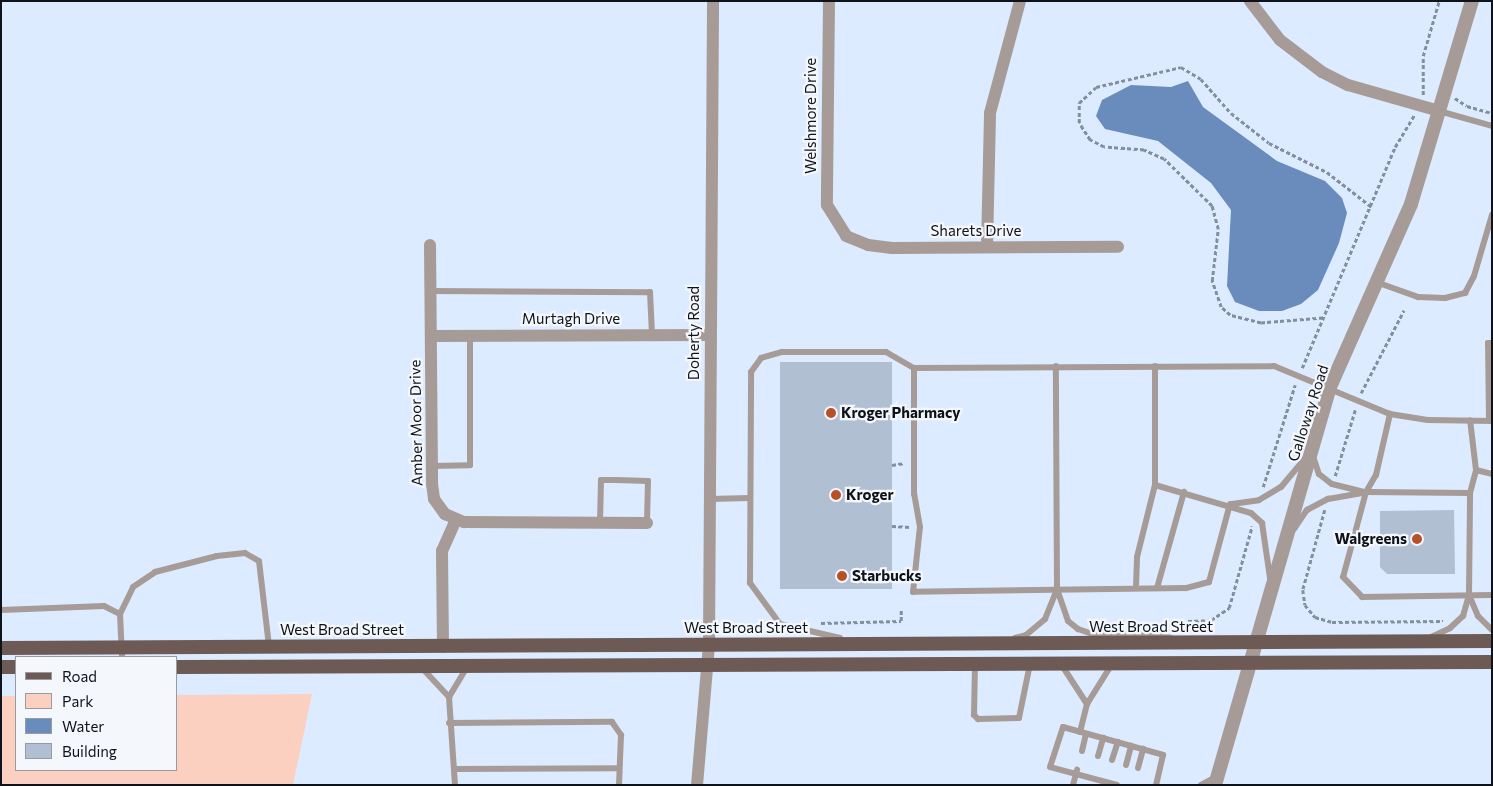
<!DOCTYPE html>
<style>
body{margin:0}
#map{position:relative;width:1493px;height:786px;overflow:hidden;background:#dcebff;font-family:Commissioner,sans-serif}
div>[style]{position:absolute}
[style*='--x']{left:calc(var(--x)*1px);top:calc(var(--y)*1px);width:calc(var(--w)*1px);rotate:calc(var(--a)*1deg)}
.green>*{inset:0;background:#fcd0c1}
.water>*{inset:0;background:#6a8cbc}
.building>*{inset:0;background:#b1bfd3;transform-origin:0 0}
.path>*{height:2.5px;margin-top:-1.25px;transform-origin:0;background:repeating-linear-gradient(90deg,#848f9d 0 4px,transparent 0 6.5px)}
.service>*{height:6px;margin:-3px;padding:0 3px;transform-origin:3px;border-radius:3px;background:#a69b97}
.minor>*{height:12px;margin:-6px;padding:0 6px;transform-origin:6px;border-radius:6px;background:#a69b97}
.tertiary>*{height:14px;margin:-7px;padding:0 7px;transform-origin:7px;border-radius:7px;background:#a69b97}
.primary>*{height:14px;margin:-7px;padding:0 7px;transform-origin:7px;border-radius:7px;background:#6d5a54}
.dots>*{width:14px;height:14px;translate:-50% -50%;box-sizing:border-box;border:2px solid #f4f7fb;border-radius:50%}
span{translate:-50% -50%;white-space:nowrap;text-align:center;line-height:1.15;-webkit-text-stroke:4.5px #f4f7fb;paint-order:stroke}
.street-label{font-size:15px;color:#0e1319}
.poi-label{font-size:15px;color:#0e1319;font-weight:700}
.left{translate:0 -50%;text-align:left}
.right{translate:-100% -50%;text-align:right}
.frame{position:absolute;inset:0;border:2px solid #0e1319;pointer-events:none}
.legend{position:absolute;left:15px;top:656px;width:162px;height:115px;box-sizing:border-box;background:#f4f7fb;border:1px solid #989ca1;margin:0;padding:6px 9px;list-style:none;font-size:15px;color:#0e1319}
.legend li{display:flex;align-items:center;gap:10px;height:25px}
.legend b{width:25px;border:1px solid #989ca1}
</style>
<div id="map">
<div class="green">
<div style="clip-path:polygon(312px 694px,293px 785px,1px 785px,1px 696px,16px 696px,16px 770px,176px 770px,176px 695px)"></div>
</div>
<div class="water">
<div style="clip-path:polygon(1188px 81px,1203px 107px,1277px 161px,1325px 181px,1342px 198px,1347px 213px,1339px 243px,1318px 290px,1301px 304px,1282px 311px,1259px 311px,1235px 302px,1227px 286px,1231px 210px,1211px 183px,1158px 141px,1105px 129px,1096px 116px,1102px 100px,1131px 85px,1171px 87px)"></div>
</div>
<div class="building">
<div style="left:780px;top:362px;width:112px;height:227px"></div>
<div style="clip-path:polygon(1454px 510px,1455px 574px,1387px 574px,1380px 567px,1380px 511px)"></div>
</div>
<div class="path">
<div style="--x:1423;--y:95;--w:39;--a:-90"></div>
<div style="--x:1423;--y:56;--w:57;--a:-73.8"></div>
<div style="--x:1455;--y:98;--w:14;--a:34"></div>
<div style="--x:1467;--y:106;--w:26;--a:16"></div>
<div style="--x:1323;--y:318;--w:62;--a:175.4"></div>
<div style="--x:1261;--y:323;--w:32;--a:-166"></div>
<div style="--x:1230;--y:315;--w:12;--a:-138"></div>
<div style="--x:1221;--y:307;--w:28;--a:-109"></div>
<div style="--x:1212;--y:281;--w:52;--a:-83.4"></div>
<div style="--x:1218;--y:229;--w:24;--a:-105"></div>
<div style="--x:1212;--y:206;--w:67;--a:-135.6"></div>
<div style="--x:1164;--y:159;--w:22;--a:-156"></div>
<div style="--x:1144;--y:150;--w:40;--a:-175.7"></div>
<div style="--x:1104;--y:147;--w:16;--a:-153"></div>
<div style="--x:1090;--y:140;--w:20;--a:-123"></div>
<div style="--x:1079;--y:123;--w:20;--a:-90"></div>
<div style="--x:1079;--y:103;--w:23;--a:-43"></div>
<div style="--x:1096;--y:87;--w:87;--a:-13.2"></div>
<div style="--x:1181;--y:67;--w:23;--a:31"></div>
<div style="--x:1201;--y:79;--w:45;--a:48.6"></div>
<div style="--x:1231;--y:113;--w:48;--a:38.3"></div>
<div style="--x:1269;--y:143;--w:65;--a:26.6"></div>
<div style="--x:1327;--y:172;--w:57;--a:37.9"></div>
<div style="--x:1302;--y:368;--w:240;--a:-67.2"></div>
<div style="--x:1395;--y:147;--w:37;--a:-59"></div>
<div style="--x:1361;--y:393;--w:93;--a:-62.6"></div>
<div style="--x:892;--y:465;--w:13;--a:-9"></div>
<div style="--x:1335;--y:476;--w:69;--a:-73.1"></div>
<div style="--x:1263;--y:487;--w:107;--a:-72.6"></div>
<div style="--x:1325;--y:510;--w:83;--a:105.4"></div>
<div style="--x:1303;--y:590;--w:15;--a:82"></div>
<div style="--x:1305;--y:605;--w:16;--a:50"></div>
<div style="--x:1315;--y:617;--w:18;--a:16"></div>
<div style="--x:1332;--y:622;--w:111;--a:-0.5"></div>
<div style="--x:892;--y:526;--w:19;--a:3"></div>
<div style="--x:1188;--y:621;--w:23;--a:-2"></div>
<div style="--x:1211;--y:620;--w:22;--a:-34"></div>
<div style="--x:1229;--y:608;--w:85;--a:-74.3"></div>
<div style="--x:821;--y:623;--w:80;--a:-1.4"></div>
<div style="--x:901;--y:621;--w:13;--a:-90"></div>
</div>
<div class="service">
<div style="--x:1439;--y:111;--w:55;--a:15.8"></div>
<div style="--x:1376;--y:282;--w:45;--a:19.7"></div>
<div style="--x:1418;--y:297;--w:27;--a:2"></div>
<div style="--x:1445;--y:298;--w:21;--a:-14"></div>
<div style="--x:1465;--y:293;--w:19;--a:-62"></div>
<div style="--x:1474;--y:276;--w:64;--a:-73.6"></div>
<div style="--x:431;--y:291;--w:219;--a:0.3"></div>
<div style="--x:650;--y:292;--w:43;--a:87.3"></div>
<div style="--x:1489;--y:420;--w:77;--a:-90.7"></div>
<div style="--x:1488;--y:343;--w:4;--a:0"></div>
<div style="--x:1313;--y:456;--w:19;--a:72"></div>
<div style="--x:1319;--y:474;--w:16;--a:38"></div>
<div style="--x:1332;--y:484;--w:32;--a:14"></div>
<div style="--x:431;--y:466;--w:39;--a:-1"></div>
<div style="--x:470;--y:465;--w:129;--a:-90"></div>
<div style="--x:1476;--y:470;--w:16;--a:14"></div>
<div style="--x:1155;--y:485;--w:100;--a:16.3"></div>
<div style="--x:1251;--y:513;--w:15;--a:42"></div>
<div style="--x:1262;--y:523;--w:56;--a:81.7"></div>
<div style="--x:1366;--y:492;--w:20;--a:-60"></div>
<div style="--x:1376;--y:475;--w:63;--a:-77.1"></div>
<div style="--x:1470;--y:493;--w:104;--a:-179.4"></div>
<div style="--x:1366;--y:492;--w:88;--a:105.1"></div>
<div style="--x:1343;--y:577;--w:28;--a:46"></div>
<div style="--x:1362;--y:597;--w:130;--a:-0.9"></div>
<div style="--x:709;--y:499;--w:41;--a:-1.4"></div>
<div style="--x:1230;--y:504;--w:81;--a:105.1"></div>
<div style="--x:1209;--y:582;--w:24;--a:165"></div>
<div style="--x:1186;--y:588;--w:273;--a:179.2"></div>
<div style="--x:913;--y:592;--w:65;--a:-83.9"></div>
<div style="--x:920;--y:527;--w:34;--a:-100"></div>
<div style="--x:914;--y:494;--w:126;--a:-90"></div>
<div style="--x:914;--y:368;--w:360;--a:-0.3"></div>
<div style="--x:1274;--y:366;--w:126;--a:22.5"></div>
<div style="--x:1390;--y:414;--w:38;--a:9"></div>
<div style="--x:1428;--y:420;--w:64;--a:0.9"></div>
<div style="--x:1232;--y:504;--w:27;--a:-8"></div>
<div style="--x:1259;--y:500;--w:26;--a:-31"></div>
<div style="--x:1281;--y:487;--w:39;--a:-50"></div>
<div style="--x:600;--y:522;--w:42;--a:-88.6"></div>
<div style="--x:601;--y:480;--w:15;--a:0"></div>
<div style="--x:616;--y:480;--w:32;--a:2"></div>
<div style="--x:648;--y:481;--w:42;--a:91.4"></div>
<div style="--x:1294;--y:529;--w:23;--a:-56"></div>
<div style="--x:1307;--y:510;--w:24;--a:-28"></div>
<div style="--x:1328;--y:499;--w:39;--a:-10"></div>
<div style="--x:1136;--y:587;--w:30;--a:-88"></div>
<div style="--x:1137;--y:557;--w:74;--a:-76"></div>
<div style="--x:1155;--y:485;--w:119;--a:-90"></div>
<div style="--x:1157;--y:588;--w:100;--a:-74.3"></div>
<div style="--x:1057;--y:589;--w:34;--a:71"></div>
<div style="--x:1068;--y:621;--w:13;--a:39"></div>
<div style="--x:1078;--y:629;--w:21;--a:19"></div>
<div style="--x:1098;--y:636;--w:65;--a:-0.9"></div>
<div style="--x:1163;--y:635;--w:11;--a:22"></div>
<div style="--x:1469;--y:595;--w:23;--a:67"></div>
<div style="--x:1478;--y:616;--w:20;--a:45"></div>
<div style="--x:1;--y:610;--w:103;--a:-2.2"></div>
<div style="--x:104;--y:606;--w:18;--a:27"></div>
<div style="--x:120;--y:614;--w:43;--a:87.3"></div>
<div style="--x:120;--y:614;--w:30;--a:-64"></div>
<div style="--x:133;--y:587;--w:27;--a:-34"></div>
<div style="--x:155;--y:572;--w:64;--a:-14.5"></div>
<div style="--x:217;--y:556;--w:28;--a:-6"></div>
<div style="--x:245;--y:553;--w:16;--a:30"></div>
<div style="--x:259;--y:561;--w:86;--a:83.3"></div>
<div style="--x:840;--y:638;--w:62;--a:-166.9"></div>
<div style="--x:780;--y:624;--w:51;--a:-126.2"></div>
<div style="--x:750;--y:583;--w:211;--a:-89.7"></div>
<div style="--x:751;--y:372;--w:17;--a:-54"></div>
<div style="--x:761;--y:358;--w:22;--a:-16"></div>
<div style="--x:782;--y:352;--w:104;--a:0"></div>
<div style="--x:886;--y:352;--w:32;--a:30"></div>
<div style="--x:1015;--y:638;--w:11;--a:-15"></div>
<div style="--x:1026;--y:635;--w:25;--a:-40"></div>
<div style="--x:1045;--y:619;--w:32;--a:-68"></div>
<div style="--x:1057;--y:589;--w:223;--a:-90.3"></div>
<div style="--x:1429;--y:638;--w:23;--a:-25"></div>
<div style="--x:1450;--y:628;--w:18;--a:-43"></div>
<div style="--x:1463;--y:616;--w:22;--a:-74"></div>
<div style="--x:1469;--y:595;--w:102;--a:-89.4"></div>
<div style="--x:1470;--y:493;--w:24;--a:-75"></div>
<div style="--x:1476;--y:470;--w:50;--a:-96.8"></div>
<div style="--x:975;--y:664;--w:51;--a:91.1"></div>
<div style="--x:974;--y:715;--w:6;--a:45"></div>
<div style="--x:978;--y:719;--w:41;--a:-1.4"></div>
<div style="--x:1019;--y:718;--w:55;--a:-78.5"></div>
<div style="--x:1061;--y:664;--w:48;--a:57"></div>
<div style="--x:1087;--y:704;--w:47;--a:-58"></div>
<div style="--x:422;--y:668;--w:40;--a:47"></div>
<div style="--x:449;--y:723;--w:163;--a:-0.4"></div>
<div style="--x:612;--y:722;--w:16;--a:55"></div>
<div style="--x:621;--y:735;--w:50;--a:92.3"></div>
<div style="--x:1080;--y:732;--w:29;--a:-76"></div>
<div style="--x:1082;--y:751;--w:17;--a:-77"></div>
<div style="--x:1098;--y:756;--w:19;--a:-74"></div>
<div style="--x:1112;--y:760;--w:19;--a:-72"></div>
<div style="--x:1126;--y:765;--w:20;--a:-75"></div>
<div style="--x:1138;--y:768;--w:20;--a:-75"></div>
<div style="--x:454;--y:769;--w:165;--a:-0.3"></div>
<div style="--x:455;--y:785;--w:88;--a:-93.9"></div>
<div style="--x:449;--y:697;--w:35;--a:-59"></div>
<div style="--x:1073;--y:785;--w:16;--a:-75"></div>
<div style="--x:1117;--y:785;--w:69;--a:-165"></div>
<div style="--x:1050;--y:767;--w:42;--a:-72"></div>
<div style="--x:1063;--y:727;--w:104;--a:15.6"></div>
<div style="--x:1163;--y:755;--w:31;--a:103"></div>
<div style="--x:1201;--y:785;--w:17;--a:-28"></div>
</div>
<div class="minor">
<div style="--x:829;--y:1;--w:204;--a:90.6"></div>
<div style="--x:827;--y:205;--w:36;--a:58"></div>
<div style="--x:846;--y:236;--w:24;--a:22"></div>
<div style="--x:868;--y:245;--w:24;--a:7"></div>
<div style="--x:892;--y:248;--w:226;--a:-0.3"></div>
<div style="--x:1250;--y:1;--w:49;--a:52.4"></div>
<div style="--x:1280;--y:40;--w:53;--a:37.3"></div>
<div style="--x:1322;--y:72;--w:29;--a:27"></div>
<div style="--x:1348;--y:85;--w:95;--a:15.9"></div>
<div style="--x:430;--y:245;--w:239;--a:89.5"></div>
<div style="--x:432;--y:484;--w:15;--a:82"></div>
<div style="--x:434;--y:499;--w:19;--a:54"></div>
<div style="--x:445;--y:514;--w:21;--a:23"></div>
<div style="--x:464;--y:522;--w:183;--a:0.3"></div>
<div style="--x:987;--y:247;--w:134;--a:-88.7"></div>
<div style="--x:990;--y:113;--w:116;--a:-75"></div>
<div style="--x:431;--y:336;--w:279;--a:-0.2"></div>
<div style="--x:443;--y:647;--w:96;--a:-90.6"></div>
<div style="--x:442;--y:551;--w:34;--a:-66"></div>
<div style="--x:697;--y:785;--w:141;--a:-85.1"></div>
<div style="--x:709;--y:645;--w:644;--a:-89.64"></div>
</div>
<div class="tertiary">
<div style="--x:1215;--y:785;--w:414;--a:-73.9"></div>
<div style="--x:1330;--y:387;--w:200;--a:-66.1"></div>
<div style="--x:1411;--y:204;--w:212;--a:-73.3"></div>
</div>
<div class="primary">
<div style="--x:1;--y:648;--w:1491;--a:-0.27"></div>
<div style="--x:1;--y:667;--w:15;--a:0"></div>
<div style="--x:176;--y:667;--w:1316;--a:-0.22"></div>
</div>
<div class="dots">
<div style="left:831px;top:413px;background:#b75028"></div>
<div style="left:836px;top:495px;background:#b75028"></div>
<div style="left:1417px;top:539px;background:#b75028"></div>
<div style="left:842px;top:576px;background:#b75028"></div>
</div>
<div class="street-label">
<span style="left:811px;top:116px;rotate:-90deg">Welshmore Drive</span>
<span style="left:976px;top:231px">Sharets Drive</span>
<span style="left:571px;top:319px">Murtagh Drive</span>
<span style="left:694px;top:333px;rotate:-90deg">Doherty Road</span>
<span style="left:1308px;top:413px;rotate:-72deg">Galloway Road</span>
<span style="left:416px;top:423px;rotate:-91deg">Amber Moor Drive</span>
<span style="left:1151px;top:627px">West Broad Street</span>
<span style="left:746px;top:628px">West Broad Street</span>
<span style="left:342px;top:630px">West Broad Street</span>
</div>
<div class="poi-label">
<span class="left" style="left:841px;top:413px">Kroger Pharmacy</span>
<span class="left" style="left:846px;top:495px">Kroger</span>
<span class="right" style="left:1407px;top:539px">Walgreens</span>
<span class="left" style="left:852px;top:576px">Starbucks</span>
</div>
<div class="frame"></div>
<ul class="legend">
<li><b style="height:6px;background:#6d5a54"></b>Road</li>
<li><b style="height:14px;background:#fcd0c1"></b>Park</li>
<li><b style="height:14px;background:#6a8cbc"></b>Water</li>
<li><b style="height:14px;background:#b1bfd3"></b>Building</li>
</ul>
</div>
